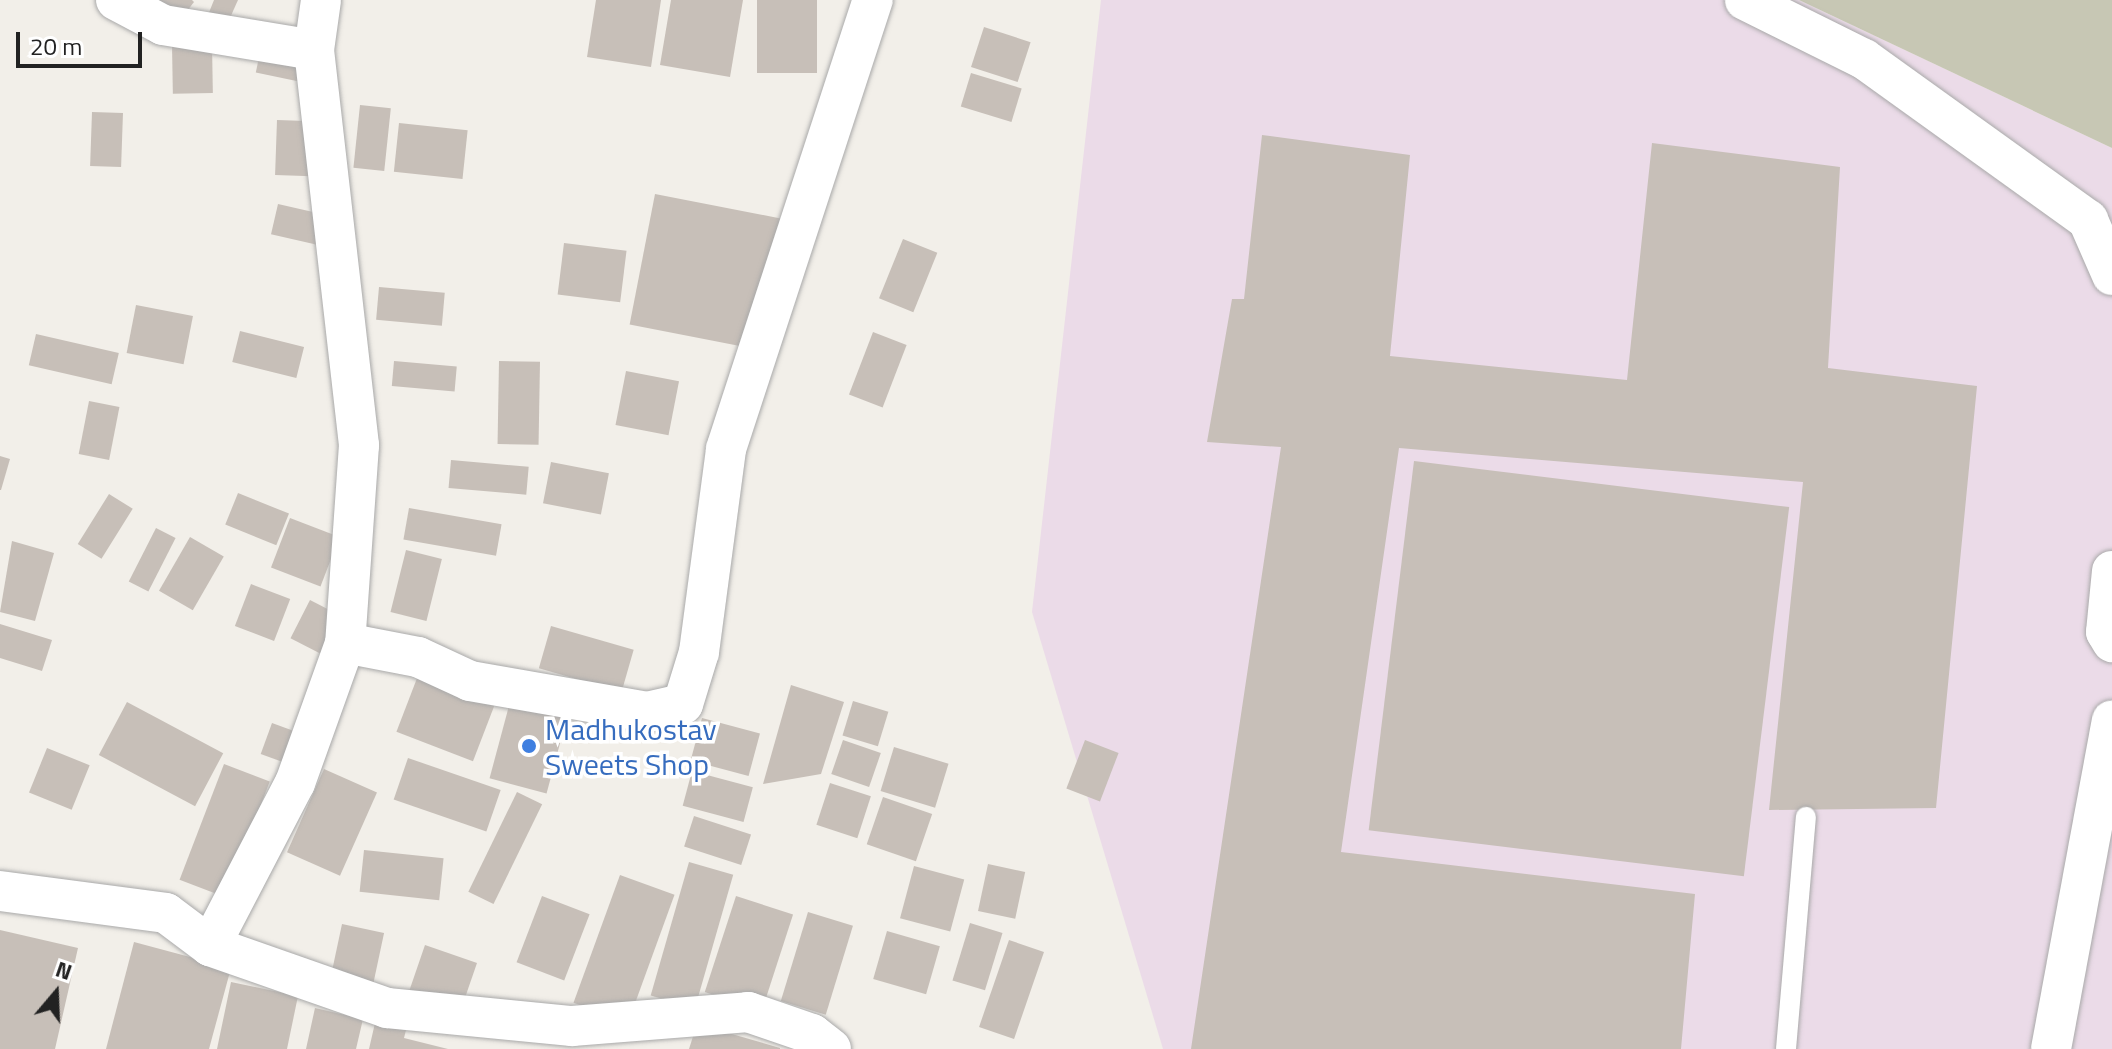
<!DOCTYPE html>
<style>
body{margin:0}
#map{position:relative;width:2112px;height:1049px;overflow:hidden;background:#f2efe9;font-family:"Titillium Web",sans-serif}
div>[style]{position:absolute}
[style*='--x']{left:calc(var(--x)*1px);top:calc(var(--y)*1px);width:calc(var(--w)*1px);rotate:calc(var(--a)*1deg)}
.industrial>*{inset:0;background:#ebdbe8}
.construction>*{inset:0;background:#c7c7b4}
.building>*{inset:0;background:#c7bfb8;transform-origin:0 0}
.roads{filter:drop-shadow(0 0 2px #a9a9a9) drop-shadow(0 0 2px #a9a9a9)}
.service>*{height:20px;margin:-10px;padding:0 10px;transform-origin:10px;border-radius:10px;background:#fff}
.minor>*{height:40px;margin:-20px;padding:0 20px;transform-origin:20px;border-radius:20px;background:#fff}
.dots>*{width:22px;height:22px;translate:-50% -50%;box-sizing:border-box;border:4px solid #fff;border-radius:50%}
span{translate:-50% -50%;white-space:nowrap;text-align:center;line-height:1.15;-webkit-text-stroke:7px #fff;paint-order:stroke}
.shop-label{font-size:30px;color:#366cbe}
.left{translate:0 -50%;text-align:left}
.north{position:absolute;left:16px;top:953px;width:80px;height:80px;-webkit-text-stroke:6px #fff;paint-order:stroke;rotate:19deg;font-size:22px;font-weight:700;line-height:32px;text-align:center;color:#222}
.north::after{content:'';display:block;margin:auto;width:28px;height:36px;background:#222;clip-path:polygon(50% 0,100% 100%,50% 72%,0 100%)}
.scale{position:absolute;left:16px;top:32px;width:126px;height:36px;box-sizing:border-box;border:4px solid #222;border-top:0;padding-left:10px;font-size:24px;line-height:28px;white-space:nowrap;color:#222;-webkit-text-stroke:6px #fff;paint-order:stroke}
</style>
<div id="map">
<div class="industrial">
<div style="clip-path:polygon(1101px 0,1799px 0,2112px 148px,2112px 1049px,1163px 1049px,1032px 612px)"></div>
</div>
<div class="construction">
<div style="clip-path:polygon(1799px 0,2112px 0,2112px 148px)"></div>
</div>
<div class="building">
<div style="clip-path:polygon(146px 0,192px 0,194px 2px,177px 24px)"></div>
<div style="clip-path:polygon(214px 0,238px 0,225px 29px,206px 20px)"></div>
<div style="clip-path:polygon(596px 0,661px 0,651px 67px,587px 57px)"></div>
<div style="clip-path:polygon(671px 0,743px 0,730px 77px,660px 65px)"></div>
<div style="left:757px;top:0;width:60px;height:73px"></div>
<div style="left:984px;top:27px;width:49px;height:42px;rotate:18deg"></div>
<div style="left:212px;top:44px;width:49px;height:40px;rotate:89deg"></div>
<div style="left:261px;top:48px;width:44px;height:25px;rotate:12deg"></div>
<div style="left:971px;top:73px;width:53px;height:35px;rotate:17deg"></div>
<div style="left:360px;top:105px;width:31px;height:63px;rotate:6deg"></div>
<div style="left:92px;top:112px;width:31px;height:54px;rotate:2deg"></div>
<div style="left:277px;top:120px;width:37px;height:55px;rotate:2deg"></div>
<div style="left:399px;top:123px;width:69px;height:49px;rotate:6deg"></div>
<div style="clip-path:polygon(1262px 135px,1410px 155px,1390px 356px,1627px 380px,1652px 143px,1840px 167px,1828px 368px,1977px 386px,1936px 808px,1769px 810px,1803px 482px,1399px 448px,1341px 852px,1695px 894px,1681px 1049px,1191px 1049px,1281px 447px,1207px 442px,1232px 299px,1244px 299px)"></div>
<div style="left:655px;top:194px;width:128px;height:133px;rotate:11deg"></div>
<div style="left:278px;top:204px;width:55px;height:31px;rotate:13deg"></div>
<div style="left:903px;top:239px;width:37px;height:64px;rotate:22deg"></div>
<div style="left:564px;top:243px;width:63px;height:52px;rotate:7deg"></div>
<div style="left:379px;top:287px;width:66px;height:33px;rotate:5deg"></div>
<div style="left:136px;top:305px;width:58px;height:49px;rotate:11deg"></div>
<div style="left:240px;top:331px;width:66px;height:32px;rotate:14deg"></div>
<div style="left:873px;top:332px;width:36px;height:67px;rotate:21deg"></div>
<div style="left:36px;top:334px;width:85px;height:32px;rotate:13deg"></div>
<div style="left:394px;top:361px;width:63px;height:25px;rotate:5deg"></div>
<div style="left:499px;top:361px;width:41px;height:83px;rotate:1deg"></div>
<div style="left:626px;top:371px;width:54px;height:55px;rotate:11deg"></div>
<div style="left:89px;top:401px;width:31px;height:54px;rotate:11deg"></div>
<div style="clip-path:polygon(0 456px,10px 459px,1px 490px,0 490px)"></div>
<div style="left:451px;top:460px;width:78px;height:28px;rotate:5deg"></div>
<div style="left:1414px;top:461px;width:378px;height:372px;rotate:7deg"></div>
<div style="left:551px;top:462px;width:59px;height:42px;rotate:11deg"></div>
<div style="left:238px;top:493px;width:55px;height:34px;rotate:22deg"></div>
<div style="left:109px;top:494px;width:28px;height:59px;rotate:32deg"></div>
<div style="left:409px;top:508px;width:94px;height:32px;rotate:10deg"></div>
<div style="left:290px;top:518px;width:53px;height:53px;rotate:21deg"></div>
<div style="left:156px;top:528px;width:22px;height:60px;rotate:27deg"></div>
<div style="left:190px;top:537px;width:39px;height:62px;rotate:30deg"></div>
<div style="clip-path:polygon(12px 541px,54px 553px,35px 621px,0 612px)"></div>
<div style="left:406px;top:550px;width:37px;height:64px;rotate:14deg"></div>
<div style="left:251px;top:584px;width:42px;height:45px;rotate:21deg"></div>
<div style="left:310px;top:600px;width:35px;height:43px;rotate:27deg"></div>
<div style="clip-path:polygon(0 624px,52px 640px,42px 671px,0 658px)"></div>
<div style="left:551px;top:626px;width:86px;height:44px;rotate:16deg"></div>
<div style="left:419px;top:673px;width:82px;height:63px;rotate:21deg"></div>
<div style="clip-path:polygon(791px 685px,844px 702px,821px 774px,763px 784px)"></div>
<div style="left:853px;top:701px;width:37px;height:36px;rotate:17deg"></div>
<div style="left:127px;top:702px;width:109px;height:60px;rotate:28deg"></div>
<div style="left:510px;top:702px;width:59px;height:79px;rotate:15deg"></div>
<div style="left:702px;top:718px;width:60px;height:44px;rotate:15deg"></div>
<div style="left:272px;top:723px;width:35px;height:33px;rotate:20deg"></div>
<div style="left:843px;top:740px;width:40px;height:36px;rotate:19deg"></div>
<div style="left:1085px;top:740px;width:36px;height:52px;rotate:21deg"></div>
<div style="left:894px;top:747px;width:57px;height:46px;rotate:17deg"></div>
<div style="left:47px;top:748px;width:46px;height:48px;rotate:22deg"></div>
<div style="left:408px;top:758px;width:98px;height:44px;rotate:19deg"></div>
<div style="left:224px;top:764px;width:49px;height:124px;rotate:21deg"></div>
<div style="left:324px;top:769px;width:58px;height:91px;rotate:24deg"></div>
<div style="left:692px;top:771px;width:63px;height:36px;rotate:15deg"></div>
<div style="left:830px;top:783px;width:43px;height:44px;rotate:18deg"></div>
<div style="left:517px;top:792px;width:28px;height:111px;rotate:26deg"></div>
<div style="left:883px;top:797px;width:52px;height:50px;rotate:19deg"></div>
<div style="left:694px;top:816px;width:60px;height:32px;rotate:18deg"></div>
<div style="left:364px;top:850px;width:80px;height:42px;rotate:6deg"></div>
<div style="left:689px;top:862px;width:46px;height:139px;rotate:16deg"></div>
<div style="left:988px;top:864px;width:38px;height:48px;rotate:12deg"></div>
<div style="left:914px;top:866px;width:52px;height:54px;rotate:15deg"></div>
<div style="left:620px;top:875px;width:58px;height:136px;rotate:20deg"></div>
<div style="left:542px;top:896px;width:51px;height:71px;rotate:21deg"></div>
<div style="left:736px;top:896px;width:60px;height:101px;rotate:18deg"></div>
<div style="left:808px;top:912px;width:47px;height:93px;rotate:17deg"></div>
<div style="left:970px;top:923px;width:34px;height:60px;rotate:17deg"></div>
<div style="left:342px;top:924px;width:43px;height:57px;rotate:12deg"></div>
<div style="clip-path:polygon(0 930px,78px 948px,55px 1049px,0 1049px)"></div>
<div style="left:887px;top:931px;width:55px;height:50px;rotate:16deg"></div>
<div style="left:1009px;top:940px;width:37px;height:92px;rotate:19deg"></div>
<div style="clip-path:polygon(134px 942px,231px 968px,209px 1049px,106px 1049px)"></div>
<div style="left:425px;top:945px;width:55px;height:52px;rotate:19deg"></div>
<div style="clip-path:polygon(231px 982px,298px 996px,287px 1049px,217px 1049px)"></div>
<div style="clip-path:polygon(315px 1008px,363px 1019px,356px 1049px,306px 1049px)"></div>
<div style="clip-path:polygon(375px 1023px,406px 1030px,404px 1038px,448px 1049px,369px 1049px)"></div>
<div style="clip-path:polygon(697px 1024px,780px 1048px,780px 1049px,689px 1049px)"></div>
</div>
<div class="roads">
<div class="service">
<div style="--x:1786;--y:1049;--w:233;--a:-85.1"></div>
</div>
<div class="minor">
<div style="--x:116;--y:0;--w:53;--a:28"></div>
<div style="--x:163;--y:25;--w:153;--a:9.4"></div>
<div style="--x:314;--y:50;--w:50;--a:-82"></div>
<div style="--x:1745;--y:0;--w:133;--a:26.4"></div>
<div style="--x:1864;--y:59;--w:276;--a:35.7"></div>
<div style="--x:2088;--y:220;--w:60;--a:66.4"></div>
<div style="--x:314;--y:50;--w:398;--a:83.5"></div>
<div style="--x:359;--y:445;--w:198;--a:94"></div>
<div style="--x:2112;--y:571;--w:61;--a:95.6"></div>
<div style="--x:2106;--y:632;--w:12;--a:59"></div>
<div style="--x:0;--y:891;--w:167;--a:7.5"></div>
<div style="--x:166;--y:913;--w:55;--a:36.9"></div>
<div style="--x:210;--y:946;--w:188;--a:19.3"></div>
<div style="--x:387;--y:1008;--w:186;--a:5.6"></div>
<div style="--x:572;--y:1026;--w:177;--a:-4.5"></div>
<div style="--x:748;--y:1012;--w:68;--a:19"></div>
<div style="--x:812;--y:1034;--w:24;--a:38"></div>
<div style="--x:210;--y:946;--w:184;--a:-62.5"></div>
<div style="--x:295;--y:783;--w:149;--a:-70.3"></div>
<div style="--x:345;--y:643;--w:74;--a:10.9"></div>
<div style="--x:418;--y:657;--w:57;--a:24.8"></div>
<div style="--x:470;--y:681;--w:180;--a:9.9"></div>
<div style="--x:647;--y:712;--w:37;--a:-13"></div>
<div style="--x:683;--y:704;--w:54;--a:-72.9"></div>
<div style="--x:699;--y:652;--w:205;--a:-82.4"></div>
<div style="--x:726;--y:449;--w:472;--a:-71.9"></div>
<div style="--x:2051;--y:1049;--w:334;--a:-79.5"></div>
</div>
</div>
<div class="dots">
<div style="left:529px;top:746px;background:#3f7fe0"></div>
</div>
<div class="shop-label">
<span class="left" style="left:545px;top:746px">Madhukostav<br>Sweets Shop</span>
</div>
<div class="north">N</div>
<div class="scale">20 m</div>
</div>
